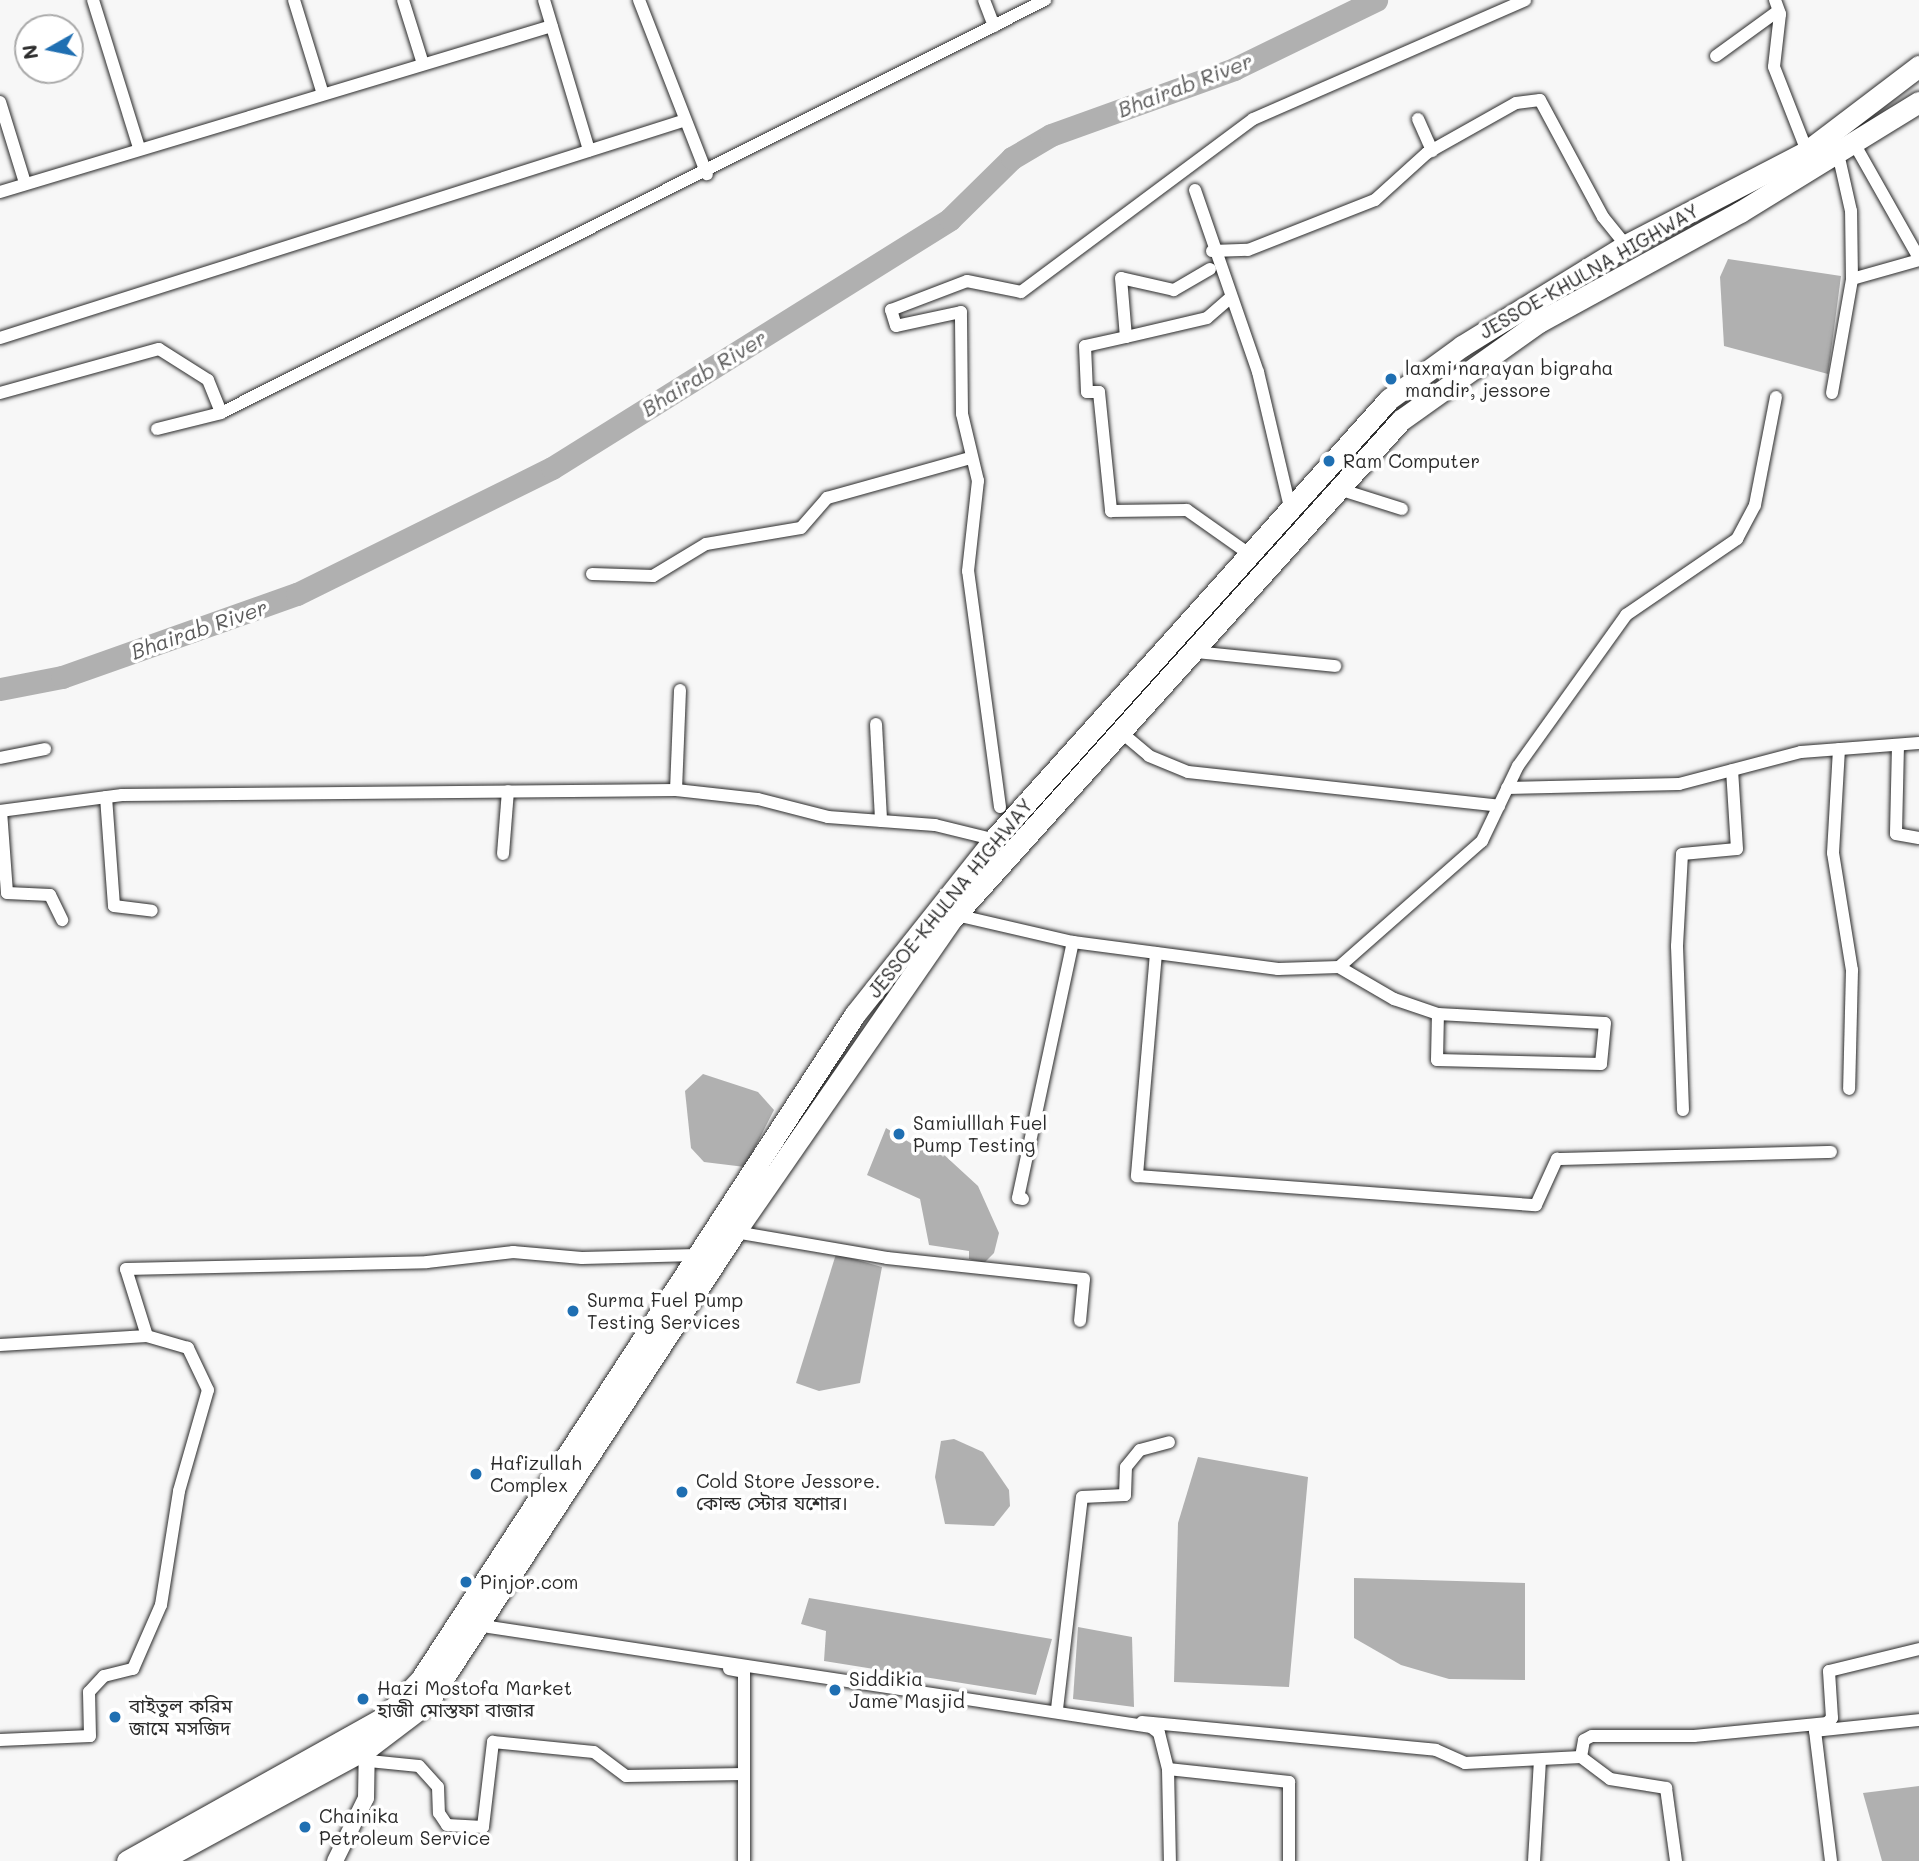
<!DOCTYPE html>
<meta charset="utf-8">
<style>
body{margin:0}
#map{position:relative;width:1919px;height:1861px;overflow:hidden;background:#f7f7f7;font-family:Mali,"Noto Sans Bengali",sans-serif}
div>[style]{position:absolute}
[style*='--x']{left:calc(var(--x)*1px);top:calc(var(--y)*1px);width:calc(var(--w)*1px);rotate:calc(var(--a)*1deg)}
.water>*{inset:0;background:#b0b0b0}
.river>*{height:23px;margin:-11.5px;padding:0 11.5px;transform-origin:11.5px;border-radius:11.5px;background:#b0b0b0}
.roads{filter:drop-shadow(0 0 2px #2b2b2b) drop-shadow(0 0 2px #2b2b2b)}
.street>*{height:12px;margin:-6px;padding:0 6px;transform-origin:6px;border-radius:6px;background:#fff}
.secondary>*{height:16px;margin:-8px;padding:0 8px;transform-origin:8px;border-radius:8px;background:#fff}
.highway>*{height:21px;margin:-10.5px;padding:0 10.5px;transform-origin:10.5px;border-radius:10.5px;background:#fff}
.dots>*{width:19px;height:19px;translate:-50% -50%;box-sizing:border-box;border:4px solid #fff;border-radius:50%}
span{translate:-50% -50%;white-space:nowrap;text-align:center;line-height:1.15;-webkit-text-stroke:7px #fff;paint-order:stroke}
.street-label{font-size:19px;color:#2b2b2b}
.poi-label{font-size:19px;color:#2b2b2b}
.left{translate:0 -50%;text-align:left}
.water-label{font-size:21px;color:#5a5a5a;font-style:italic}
.north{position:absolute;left:14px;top:14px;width:70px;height:70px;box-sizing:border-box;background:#fff;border:2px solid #aaa;border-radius:50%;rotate:261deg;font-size:19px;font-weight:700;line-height:28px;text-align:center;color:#2b2b2b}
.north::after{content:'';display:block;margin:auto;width:24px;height:32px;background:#1f6fb2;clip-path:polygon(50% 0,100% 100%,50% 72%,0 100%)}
</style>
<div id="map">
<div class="water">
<div style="clip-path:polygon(1728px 259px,1841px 276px,1828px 374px,1724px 346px,1720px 277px)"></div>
<div style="clip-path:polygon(703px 1074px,758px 1092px,774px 1110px,745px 1167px,704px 1162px,691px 1148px,685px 1091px)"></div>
<div style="clip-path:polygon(886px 1128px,922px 1150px,941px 1152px,978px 1186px,999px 1233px,994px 1253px,984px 1263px,969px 1259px,969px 1251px,929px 1245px,920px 1199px,867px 1175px)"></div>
<div style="clip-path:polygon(836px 1254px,882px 1267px,860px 1383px,819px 1391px,796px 1383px)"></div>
<div style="clip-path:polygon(954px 1439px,983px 1452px,1009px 1490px,1010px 1506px,994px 1526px,945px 1524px,935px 1477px,941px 1441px)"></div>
<div style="clip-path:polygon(1198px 1457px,1308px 1477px,1289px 1687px,1174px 1682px,1178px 1523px)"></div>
<div style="clip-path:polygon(1354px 1578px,1525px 1583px,1525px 1680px,1449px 1679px,1401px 1665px,1354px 1638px)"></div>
<div style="clip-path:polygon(809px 1598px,1052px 1639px,1036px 1695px,824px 1661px,826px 1631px,801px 1624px)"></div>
<div style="clip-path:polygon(1078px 1627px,1132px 1637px,1134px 1707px,1073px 1699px)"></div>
<div style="clip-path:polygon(1919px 1786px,1919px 1861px,1882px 1861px,1863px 1793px)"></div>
</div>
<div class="river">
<div style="--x:0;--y:689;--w:63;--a:-11"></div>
<div style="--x:62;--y:677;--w:249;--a:-19.5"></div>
<div style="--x:297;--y:594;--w:284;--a:-26.3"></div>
<div style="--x:552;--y:468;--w:469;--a:-32"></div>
<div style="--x:950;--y:219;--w:87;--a:-44.5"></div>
<div style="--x:1012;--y:158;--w:45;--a:-30.5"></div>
<div style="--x:1051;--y:135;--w:195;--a:-19.8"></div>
<div style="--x:1234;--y:69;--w:158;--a:-25.9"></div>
</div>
<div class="roads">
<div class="street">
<div style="--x:93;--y:0;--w:155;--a:72.7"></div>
<div style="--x:294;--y:0;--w:98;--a:72.9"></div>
<div style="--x:403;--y:0;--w:67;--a:72.6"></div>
<div style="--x:544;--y:0;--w:157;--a:73.3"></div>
<div style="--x:639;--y:0;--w:187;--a:68.7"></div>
<div style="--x:984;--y:0;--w:28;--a:69"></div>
<div style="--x:1775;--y:0;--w:15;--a:70"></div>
<div style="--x:1780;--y:14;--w:53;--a:96.5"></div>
<div style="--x:1774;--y:67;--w:90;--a:68.6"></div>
<div style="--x:1716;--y:56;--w:77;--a:-36"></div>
<div style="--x:0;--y:102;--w:85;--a:72.8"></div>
<div style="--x:1418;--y:119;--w:35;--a:66"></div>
<div style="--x:1855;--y:145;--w:130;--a:60.5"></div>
<div style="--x:1195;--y:190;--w:193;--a:70.9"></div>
<div style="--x:1258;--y:372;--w:144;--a:76.7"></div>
<div style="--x:0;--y:192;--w:576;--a:-16.74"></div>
<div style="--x:1212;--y:251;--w:36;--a:-2"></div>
<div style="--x:1248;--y:250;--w:136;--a:-21.5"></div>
<div style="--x:1375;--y:200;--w:70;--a:-42.1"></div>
<div style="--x:1427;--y:153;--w:102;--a:-29.3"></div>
<div style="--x:1516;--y:103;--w:24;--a:-7"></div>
<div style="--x:1540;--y:100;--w:133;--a:61.7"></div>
<div style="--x:1603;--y:217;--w:36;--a:51"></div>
<div style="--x:1210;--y:269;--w:42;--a:149.7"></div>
<div style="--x:1174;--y:290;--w:54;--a:-167.2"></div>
<div style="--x:1121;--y:278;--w:59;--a:85.2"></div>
<div style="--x:1126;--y:337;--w:42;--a:167.6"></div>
<div style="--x:1085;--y:346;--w:46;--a:87.5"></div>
<div style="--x:1087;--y:392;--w:12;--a:0"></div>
<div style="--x:1099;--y:392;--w:120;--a:84.2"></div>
<div style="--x:1111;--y:511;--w:76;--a:-0.8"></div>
<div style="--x:1187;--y:510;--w:80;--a:35.3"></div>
<div style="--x:1852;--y:279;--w:70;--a:-15.8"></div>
<div style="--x:1126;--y:337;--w:83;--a:-13.2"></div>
<div style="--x:1207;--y:318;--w:32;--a:-41"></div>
<div style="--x:0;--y:338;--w:717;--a:-17.63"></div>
<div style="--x:0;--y:393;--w:165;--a:-15.5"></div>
<div style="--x:159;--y:349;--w:58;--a:32.3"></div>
<div style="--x:208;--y:380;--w:35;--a:68"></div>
<div style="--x:221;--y:413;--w:922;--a:-26.62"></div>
<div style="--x:1832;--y:393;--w:116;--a:-80"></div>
<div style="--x:1852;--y:279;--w:68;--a:-90.8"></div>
<div style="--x:1851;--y:211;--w:50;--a:-102.7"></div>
<div style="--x:157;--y:429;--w:66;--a:-14"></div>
<div style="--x:1339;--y:489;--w:66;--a:17.6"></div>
<div style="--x:592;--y:574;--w:61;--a:1.9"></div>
<div style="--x:653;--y:576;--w:62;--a:-31.1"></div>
<div style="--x:706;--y:544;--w:96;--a:-9.6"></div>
<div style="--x:801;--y:528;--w:40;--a:-49"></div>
<div style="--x:827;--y:498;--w:145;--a:-15.6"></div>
<div style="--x:1195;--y:652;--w:141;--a:5.7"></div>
<div style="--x:876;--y:724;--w:97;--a:87"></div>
<div style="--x:1122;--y:733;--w:35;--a:40"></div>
<div style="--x:1149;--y:756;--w:42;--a:22.3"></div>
<div style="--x:1188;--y:772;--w:313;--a:6.2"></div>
<div style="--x:1898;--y:745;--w:89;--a:91.3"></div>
<div style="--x:1896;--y:834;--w:23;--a:10"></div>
<div style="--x:1839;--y:749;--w:104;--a:93.3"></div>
<div style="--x:1833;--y:853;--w:119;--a:80.8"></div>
<div style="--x:1852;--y:970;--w:119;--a:91.4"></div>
<div style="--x:0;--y:758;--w:46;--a:-11.3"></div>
<div style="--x:1507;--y:788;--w:172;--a:-1.3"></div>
<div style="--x:1679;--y:784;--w:126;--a:-14.7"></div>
<div style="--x:1801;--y:752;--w:118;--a:-4.4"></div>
<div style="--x:676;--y:790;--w:100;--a:-87.7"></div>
<div style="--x:106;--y:797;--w:109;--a:85.8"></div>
<div style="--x:114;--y:906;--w:38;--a:7"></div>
<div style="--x:1000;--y:807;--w:238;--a:-97.7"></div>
<div style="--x:968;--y:571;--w:91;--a:-83.7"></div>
<div style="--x:978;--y:481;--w:69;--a:-103.4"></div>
<div style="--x:962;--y:414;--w:102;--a:-90.6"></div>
<div style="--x:961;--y:312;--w:66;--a:167.8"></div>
<div style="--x:896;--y:326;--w:17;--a:-107"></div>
<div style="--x:891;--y:310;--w:81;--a:-20.9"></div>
<div style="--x:967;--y:281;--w:55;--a:11.5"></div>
<div style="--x:1021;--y:292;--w:289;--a:-36.7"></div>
<div style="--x:1253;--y:119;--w:297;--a:-23.6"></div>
<div style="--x:0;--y:811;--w:123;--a:-7.5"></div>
<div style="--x:122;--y:795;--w:554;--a:-0.52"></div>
<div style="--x:676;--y:790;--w:82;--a:6.3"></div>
<div style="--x:758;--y:799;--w:72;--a:14.4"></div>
<div style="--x:828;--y:817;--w:107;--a:4.3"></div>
<div style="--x:935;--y:825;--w:63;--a:13.8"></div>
<div style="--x:1;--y:811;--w:82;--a:85.8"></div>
<div style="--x:7;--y:893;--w:43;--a:2.7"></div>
<div style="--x:50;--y:895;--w:28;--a:64"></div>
<div style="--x:503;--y:854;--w:63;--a:-85.5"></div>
<div style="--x:956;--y:915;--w:120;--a:13"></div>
<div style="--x:1073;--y:942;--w:207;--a:7.5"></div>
<div style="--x:1278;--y:969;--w:61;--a:-1.9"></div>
<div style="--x:1339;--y:967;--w:191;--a:-41.4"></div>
<div style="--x:1482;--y:841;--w:83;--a:-64.4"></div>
<div style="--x:1518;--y:766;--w:186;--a:-54.4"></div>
<div style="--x:1626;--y:615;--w:135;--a:-34.4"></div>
<div style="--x:1737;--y:539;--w:38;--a:-62"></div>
<div style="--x:1755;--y:505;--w:110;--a:-79"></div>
<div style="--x:1156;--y:953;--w:224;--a:94.9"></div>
<div style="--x:1137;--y:1176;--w:400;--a:4.2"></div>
<div style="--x:1536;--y:1205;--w:51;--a:-65.5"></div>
<div style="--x:1557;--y:1159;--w:274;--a:-1.5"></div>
<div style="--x:1339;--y:967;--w:64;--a:30.2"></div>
<div style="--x:1394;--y:999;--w:46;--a:18.8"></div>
<div style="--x:1438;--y:1014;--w:167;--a:3.1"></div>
<div style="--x:1605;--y:1023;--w:41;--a:95.6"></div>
<div style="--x:1601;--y:1064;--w:164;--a:-178.6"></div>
<div style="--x:1437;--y:1060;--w:46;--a:-88.8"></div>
<div style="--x:1683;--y:1110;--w:164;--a:-92.1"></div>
<div style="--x:1677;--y:946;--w:92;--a:-86.9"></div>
<div style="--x:1682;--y:854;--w:55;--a:-5.2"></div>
<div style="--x:1737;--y:849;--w:79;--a:-93.6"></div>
<div style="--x:1023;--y:1199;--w:5;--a:-169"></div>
<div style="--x:1018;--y:1198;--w:262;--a:-77.9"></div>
<div style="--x:735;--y:1232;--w:154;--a:9.7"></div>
<div style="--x:887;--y:1258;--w:198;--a:6.1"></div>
<div style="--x:1084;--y:1279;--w:42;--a:95.4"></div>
<div style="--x:0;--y:1345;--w:147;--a:-3.5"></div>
<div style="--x:147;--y:1336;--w:70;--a:-107.4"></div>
<div style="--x:126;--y:1269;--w:301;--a:-1.3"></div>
<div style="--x:427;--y:1262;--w:87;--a:-6.6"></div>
<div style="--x:513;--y:1252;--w:69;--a:5"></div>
<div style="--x:582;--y:1258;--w:114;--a:-1.5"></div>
<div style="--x:476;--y:1625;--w:683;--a:8.59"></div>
<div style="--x:1151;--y:1727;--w:10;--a:37"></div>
<div style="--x:1159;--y:1733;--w:37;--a:76"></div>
<div style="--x:1168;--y:1769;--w:92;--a:88.8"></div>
<div style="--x:729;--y:1669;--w:15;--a:11"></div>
<div style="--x:744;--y:1672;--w:189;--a:90"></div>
<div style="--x:1057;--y:1709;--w:213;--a:-83.3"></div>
<div style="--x:1082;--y:1497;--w:43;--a:-2.7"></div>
<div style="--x:1125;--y:1495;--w:28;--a:-88"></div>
<div style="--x:1126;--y:1467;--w:22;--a:-51"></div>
<div style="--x:1140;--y:1450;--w:30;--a:-15"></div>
<div style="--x:1142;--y:1722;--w:295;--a:5.4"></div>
<div style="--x:1436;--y:1750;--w:32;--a:24"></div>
<div style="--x:1465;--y:1763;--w:116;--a:-3"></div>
<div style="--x:1581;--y:1757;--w:36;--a:37"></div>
<div style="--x:1610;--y:1779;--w:57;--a:9.1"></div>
<div style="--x:1666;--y:1788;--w:74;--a:82.2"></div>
<div style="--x:0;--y:1740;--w:90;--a:-2.5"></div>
<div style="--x:90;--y:1736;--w:44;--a:-91.3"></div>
<div style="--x:89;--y:1692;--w:22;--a:-47"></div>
<div style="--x:104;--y:1676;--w:30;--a:-14"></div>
<div style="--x:133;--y:1669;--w:70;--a:-66.4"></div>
<div style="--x:161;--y:1605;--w:115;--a:-81"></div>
<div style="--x:179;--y:1491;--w:105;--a:-74"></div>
<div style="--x:208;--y:1390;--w:47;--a:-115.5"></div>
<div style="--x:188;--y:1348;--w:43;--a:-163.7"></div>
<div style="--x:1581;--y:1757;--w:17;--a:-80"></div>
<div style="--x:1584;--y:1740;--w:9;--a:-27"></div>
<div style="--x:1592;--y:1736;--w:102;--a:0"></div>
<div style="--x:1694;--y:1736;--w:134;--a:-5.6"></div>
<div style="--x:1827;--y:1723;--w:7;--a:-45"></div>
<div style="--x:1832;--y:1718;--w:47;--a:-93.7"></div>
<div style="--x:1829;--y:1671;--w:93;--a:-13.7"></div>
<div style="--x:369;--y:1761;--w:50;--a:5.7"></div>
<div style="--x:419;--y:1766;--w:28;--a:48"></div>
<div style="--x:438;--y:1787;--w:26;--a:88"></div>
<div style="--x:439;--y:1813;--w:14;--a:56"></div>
<div style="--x:447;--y:1825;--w:36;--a:3"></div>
<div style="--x:483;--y:1827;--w:86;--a:-83.3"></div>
<div style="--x:493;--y:1742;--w:101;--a:5.7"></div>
<div style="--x:594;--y:1752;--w:40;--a:37"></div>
<div style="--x:626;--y:1776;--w:118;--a:-1"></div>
<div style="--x:1168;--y:1769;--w:122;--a:6.1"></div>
<div style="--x:1289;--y:1782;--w:79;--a:90"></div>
<div style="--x:1534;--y:1861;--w:100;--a:-86.6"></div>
<div style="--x:1831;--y:1861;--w:131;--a:-97"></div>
<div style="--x:1815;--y:1731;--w:105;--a:-6"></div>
</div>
<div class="secondary">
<div style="--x:335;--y:1861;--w:70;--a:-63.8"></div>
<div style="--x:366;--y:1798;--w:60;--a:-89"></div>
</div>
<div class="highway">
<div style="--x:127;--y:1861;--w:295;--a:-29.2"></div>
<div style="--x:385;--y:1717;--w:52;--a:-46.5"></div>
<div style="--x:421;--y:1679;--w:794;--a:-56.87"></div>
<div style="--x:855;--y:1014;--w:223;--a:-51.5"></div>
<div style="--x:994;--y:839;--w:591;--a:-48.08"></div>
<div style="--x:1389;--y:399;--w:90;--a:-36"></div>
<div style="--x:1462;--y:346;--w:193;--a:-31.6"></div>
<div style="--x:1626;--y:245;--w:204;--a:-27.4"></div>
<div style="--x:1807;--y:151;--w:141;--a:-37.2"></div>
<div style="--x:159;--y:1861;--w:239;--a:-28.5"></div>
<div style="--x:369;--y:1747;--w:73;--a:-37.2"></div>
<div style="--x:427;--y:1703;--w:563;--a:-56.82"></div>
<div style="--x:735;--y:1232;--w:378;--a:-55.3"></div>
<div style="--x:950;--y:921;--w:674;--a:-48.01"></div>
<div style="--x:1401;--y:420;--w:169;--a:-35.4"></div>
<div style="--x:1539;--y:322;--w:229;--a:-28.7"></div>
<div style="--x:1740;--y:212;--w:210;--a:-31.6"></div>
</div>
</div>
<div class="dots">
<div style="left:1391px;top:379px;background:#1f6fb2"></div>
<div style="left:1329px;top:461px;background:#1f6fb2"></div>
<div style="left:899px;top:1134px;background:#1f6fb2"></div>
<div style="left:573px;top:1311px;background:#1f6fb2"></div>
<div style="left:476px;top:1474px;background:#1f6fb2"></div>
<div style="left:682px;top:1492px;background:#1f6fb2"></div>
<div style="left:466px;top:1582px;background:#1f6fb2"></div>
<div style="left:835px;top:1690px;background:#1f6fb2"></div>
<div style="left:363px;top:1699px;background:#1f6fb2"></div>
<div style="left:115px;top:1717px;background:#1f6fb2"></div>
<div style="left:305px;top:1827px;background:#1f6fb2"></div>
</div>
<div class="street-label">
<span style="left:1589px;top:271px;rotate:-30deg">JESSOE-KHULNA HIGHWAY</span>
<span style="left:950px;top:898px;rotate:-51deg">JESSOE-KHULNA HIGHWAY</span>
</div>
<div class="poi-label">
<span class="left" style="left:1405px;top:379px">laxmi narayan bigraha<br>mandir, jessore</span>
<span class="left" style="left:1343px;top:461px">Ram Computer</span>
<span class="left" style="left:913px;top:1134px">Samiulllah Fuel<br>Pump Testing</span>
<span class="left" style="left:587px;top:1311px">Surma Fuel Pump<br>Testing Services</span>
<span class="left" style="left:490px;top:1474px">Hafizullah<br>Complex</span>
<span class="left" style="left:696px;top:1492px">Cold Store Jessore.<br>কোল্ড স্টোর যশোর।</span>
<span class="left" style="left:480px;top:1582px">Pinjor.com</span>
<span class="left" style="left:849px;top:1690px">Siddikia<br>Jame Masjid</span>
<span class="left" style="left:377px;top:1699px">Hazi Mostofa Market<br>হাজী মোস্তফা বাজার</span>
<span class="left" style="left:129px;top:1717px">বাইতুল করিম<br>জামে মসজিদ</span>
<span class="left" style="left:319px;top:1827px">Chainika<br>Petroleum Service</span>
</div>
<div class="water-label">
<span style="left:1185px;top:85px;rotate:-21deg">Bhairab River</span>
<span style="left:704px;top:373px;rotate:-32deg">Bhairab River</span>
<span style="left:199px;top:629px;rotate:-19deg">Bhairab River</span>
</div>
<div class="north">N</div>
</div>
